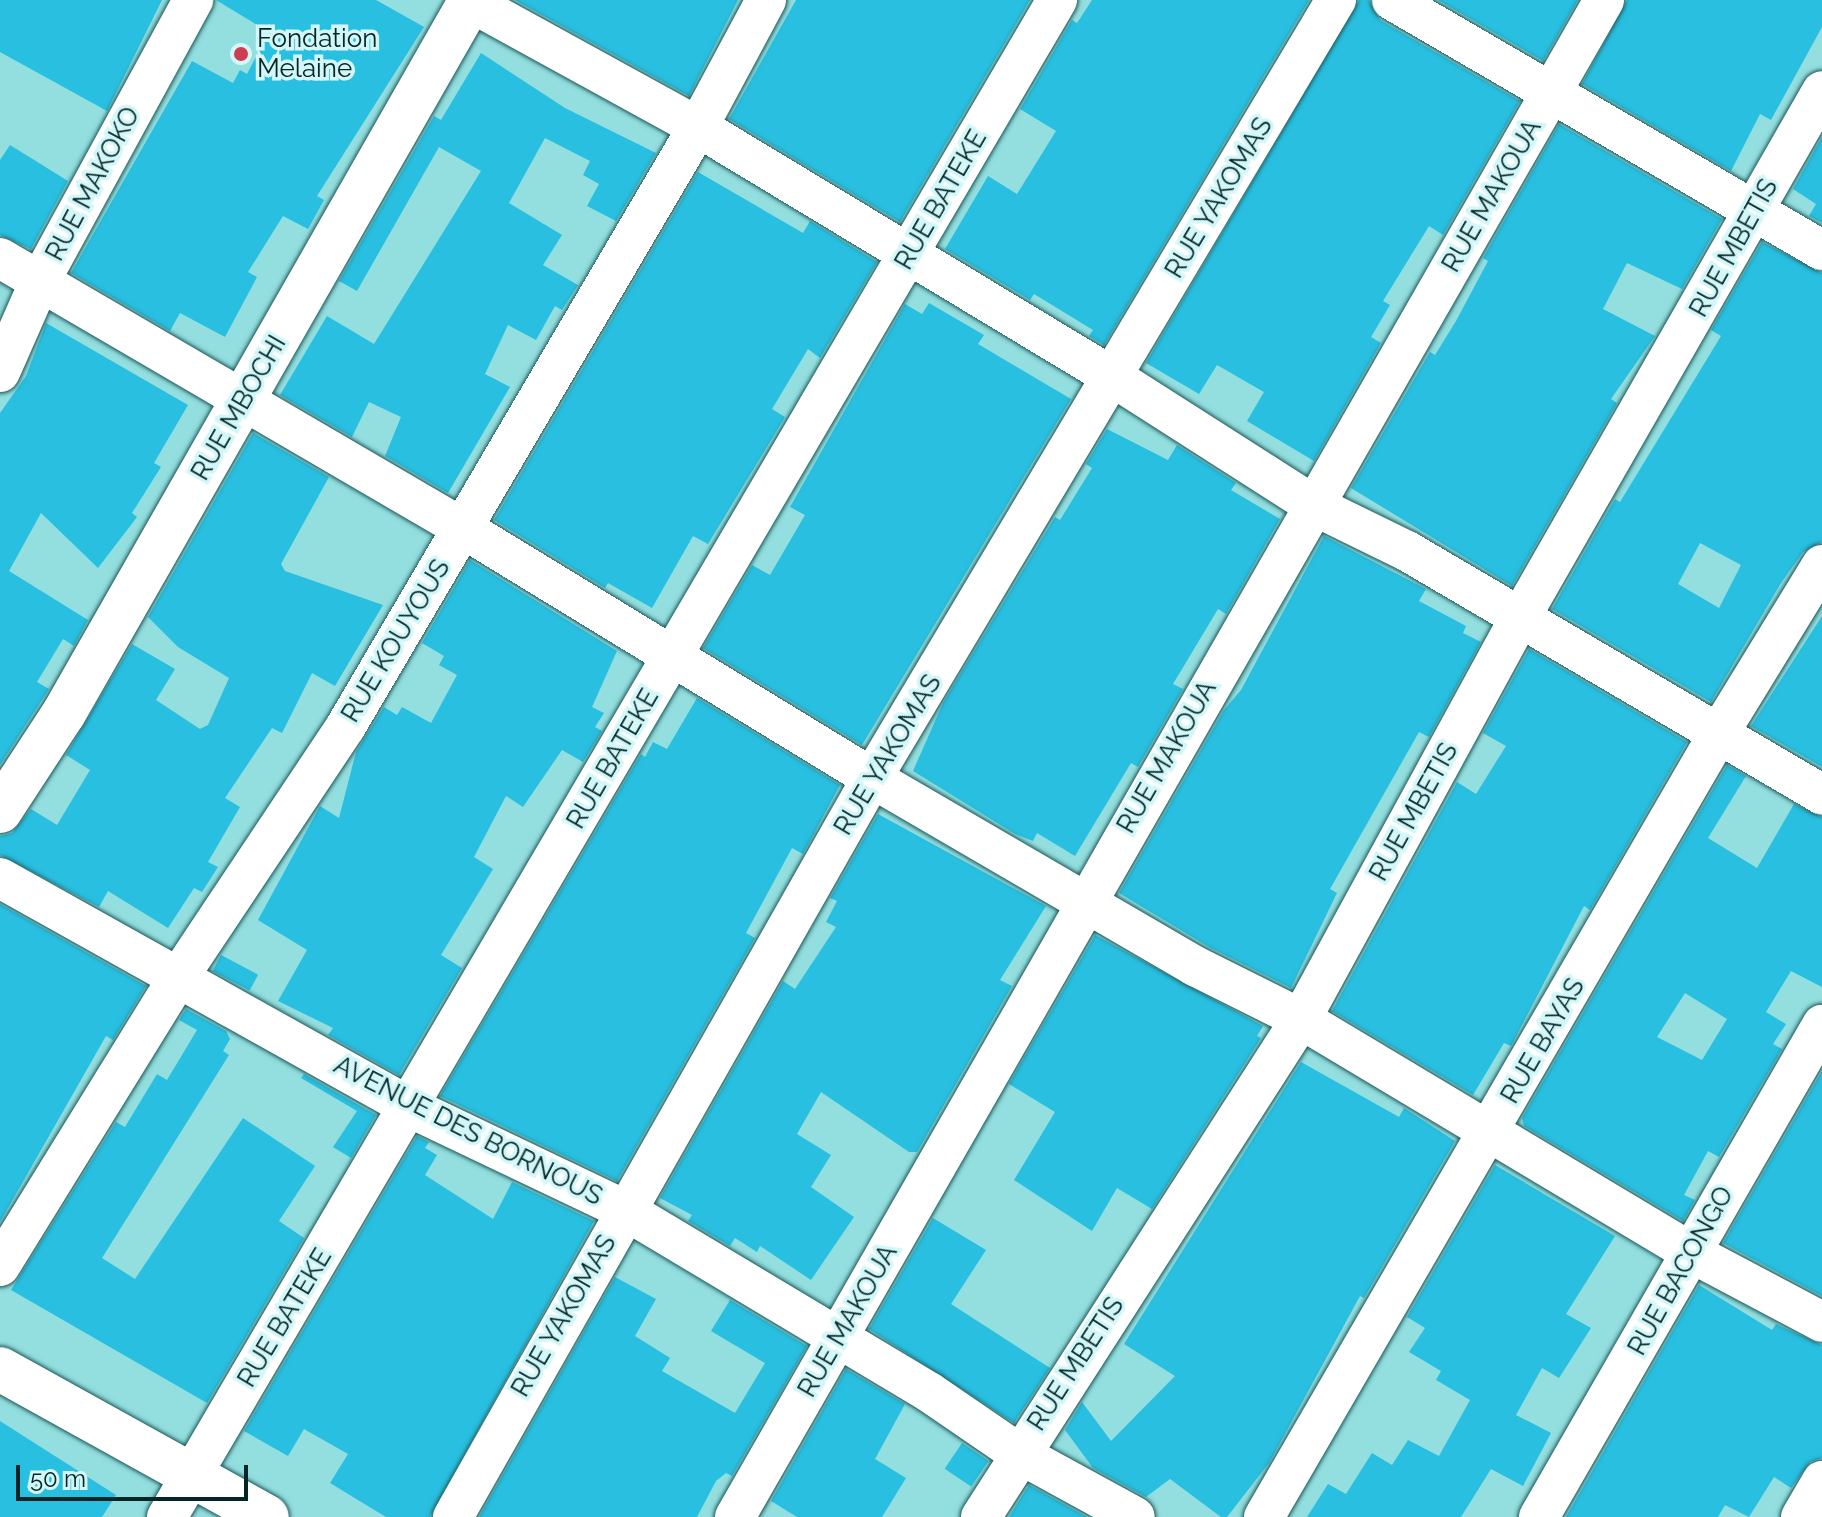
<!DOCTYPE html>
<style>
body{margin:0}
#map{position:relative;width:1822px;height:1517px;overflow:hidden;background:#93dedf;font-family:Raleway,sans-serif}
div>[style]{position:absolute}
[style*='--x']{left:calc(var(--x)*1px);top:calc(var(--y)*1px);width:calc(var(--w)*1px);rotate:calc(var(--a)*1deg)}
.building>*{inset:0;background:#29bfe0;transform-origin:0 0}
.roads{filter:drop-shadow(0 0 2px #1b5657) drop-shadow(0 0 2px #1b5657)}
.minor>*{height:40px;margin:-20px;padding:0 20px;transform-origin:20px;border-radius:20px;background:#fff}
.major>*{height:44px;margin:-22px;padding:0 22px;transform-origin:22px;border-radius:22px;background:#fff}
.dots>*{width:22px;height:22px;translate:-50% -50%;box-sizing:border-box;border:4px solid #d3f7f8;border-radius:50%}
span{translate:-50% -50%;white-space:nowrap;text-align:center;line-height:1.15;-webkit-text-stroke:7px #d3f7f8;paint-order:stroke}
.poi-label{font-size:26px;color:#052626}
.left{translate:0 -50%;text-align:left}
.street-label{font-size:26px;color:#052626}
.scale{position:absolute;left:16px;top:1465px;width:232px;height:36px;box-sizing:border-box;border:4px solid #052626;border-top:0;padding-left:10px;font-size:24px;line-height:28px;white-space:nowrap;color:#052626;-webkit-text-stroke:6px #d3f7f8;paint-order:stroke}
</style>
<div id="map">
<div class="building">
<div style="clip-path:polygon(0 0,162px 0,107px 111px,0 52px)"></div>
<div style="clip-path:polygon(216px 0,376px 0,424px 27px,317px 196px,324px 200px,308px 229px,283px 216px,248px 272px,257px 277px,225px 337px,180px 313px,170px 331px,71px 273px,192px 61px,233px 83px,240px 70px,247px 74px,269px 32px)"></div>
<div style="clip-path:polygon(515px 0,738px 0,689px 96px)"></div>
<div style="clip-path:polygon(796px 0,1030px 0,900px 222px,729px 119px)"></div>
<div style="clip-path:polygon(1092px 0,1309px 0,1104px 345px,1089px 336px,1093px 330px,1034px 294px,1030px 300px,945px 249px,988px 176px,1017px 194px,1056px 131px,1020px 109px,1072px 20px,1077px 23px)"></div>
<div style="clip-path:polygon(1359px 0,1369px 0,1380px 20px,1520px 101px,1443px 235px,1429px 226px,1383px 301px,1390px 305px,1371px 337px,1381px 343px,1314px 461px,1247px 421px,1264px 392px,1217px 365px,1199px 394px,1146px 363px)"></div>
<div style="clip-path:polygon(1438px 0,1578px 0,1543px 61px)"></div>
<div style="clip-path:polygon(1627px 0,1822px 0,1822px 27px,1771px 120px,1760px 114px,1731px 171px,1582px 84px)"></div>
<div style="clip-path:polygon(481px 53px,565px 108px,656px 153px,616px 221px,587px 206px,599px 184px,583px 175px,590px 161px,545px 138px,509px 203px,562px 235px,543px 265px,578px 285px,562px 310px,555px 306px,536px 340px,508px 325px,485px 374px,510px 387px,448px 493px,385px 456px,401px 417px,369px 402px,352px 437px,280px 395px,327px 316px,374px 344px,481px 171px,439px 147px,357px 291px,339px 281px,434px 116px,441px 120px)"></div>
<div style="clip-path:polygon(1559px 124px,1722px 219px,1682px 289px,1627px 263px,1603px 309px,1655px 336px,1611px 399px,1617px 403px,1512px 586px,1351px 488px,1430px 352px,1435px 355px,1456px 321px,1488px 261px,1483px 258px)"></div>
<div style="clip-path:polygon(1822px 137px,1822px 223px,1809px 216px,1816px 204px,1793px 189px)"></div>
<div style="clip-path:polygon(10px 145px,68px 181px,31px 249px,0 235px,0 160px)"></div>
<div style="clip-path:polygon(698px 172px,803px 233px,810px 221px,877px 262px,820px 358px,808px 349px,772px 409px,785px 417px,708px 544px,693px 536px,652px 608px,608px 583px,605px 588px,494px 520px)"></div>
<div style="clip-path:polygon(evenodd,1762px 242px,1822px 273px,1822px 542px,1803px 552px,1781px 583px,1711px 702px,1552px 609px,1615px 499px,1620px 502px,1721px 336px,1711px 330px,1762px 242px,1700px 543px,1741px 565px,1719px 608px,1678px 584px,1700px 543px)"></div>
<div style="clip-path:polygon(929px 303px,984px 335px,978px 344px,1071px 399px,862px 745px,703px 648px,752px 565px,770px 575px,805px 515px,790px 507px,905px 304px,922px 314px)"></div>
<div style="clip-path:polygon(46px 323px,188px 405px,154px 463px,161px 467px,132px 513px,137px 517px,98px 568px,41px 513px,9px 571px,88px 620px,74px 646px,63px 639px,37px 682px,49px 689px,0 765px,0 413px,26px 376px)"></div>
<div style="clip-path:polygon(1107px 429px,1168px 460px,1177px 445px,1236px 483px,1231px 490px,1280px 519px,1226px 614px,1218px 609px,1173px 684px,1183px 689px,1138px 767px,1131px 763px,1075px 856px,1037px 833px,1033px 841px,1015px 834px,913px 771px,943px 703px,1055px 517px,1060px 520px,1092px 468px,1086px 464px)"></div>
<div style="clip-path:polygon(253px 433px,329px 477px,281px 564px,285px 571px,383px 605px,335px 686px,312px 673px,282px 733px,272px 728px,225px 798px,240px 807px,208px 862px,218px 867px,202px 892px,194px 888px,168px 928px,108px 891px,99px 907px,0 855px,0 836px,12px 833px,31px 809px,57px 825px,90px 770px,66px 755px,132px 644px,175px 669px,156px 700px,200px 729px,208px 725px,229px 678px,178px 647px,148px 617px)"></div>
<div style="clip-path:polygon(1324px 536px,1426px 589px,1419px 601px,1466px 626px,1463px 633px,1481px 642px,1429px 737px,1419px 732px,1330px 889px,1337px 893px,1291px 988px,1209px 947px,1119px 893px,1224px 710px,1241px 690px)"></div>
<div style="clip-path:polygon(470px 560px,617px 651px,592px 707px,604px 713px,595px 727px,602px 731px,583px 762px,562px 750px,523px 807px,506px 796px,474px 857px,493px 869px,441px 955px,462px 968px,399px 1075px,328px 1035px,333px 1028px,278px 1001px,307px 950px,258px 920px,320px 806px,339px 818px,356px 752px,384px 707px,397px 715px,402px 707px,431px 723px,457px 675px,439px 665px,444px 656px,422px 643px)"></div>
<div style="clip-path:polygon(1822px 616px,1822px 767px,1751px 726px)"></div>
<div style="clip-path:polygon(1529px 649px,1687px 742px,1590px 910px,1584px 906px,1511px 1046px,1504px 1043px,1473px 1095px,1332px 1011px,1457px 782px,1476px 794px,1506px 746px,1483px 733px)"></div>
<div style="clip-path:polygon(697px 698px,840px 785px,803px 854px,792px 848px,746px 933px,755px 938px,617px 1181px,440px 1096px,641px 754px,645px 757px,653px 742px,667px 749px)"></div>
<div style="clip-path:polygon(evenodd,1727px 765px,1746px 776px,1708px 838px,1757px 868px,1794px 804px,1822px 817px,1822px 987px,1791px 971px,1766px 1012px,1786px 1024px,1773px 1044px,1782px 1049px,1719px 1157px,1708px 1151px,1684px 1195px,1695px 1200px,1683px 1221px,1524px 1126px,1522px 1118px,1727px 765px,1685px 993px,1727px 1019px,1702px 1060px,1657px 1037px,1685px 993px)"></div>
<div style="clip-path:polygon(878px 814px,1046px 906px,1000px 980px,1012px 986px,917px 1152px,909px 1152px,821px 1092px,797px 1134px,831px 1155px,811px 1187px,854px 1217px,811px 1280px,760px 1246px,757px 1252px,735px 1238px,730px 1246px,688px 1221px,692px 1215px,660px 1198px,783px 981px,795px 989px,836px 927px,826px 922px,837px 901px,830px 898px)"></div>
<div style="clip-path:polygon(0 904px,146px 986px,113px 1040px,106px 1036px,0 1222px)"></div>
<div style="clip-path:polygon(1095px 935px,1263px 1026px,1257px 1036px,1261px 1038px,1152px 1209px,1117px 1188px,1092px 1231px,1014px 1180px,1055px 1112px,1009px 1084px)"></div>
<div style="left:221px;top:955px;width:42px;height:18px;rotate:28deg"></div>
<div style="clip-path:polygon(186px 1009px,226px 1031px,230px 1039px,223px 1051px,229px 1055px,102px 1258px,135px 1279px,243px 1118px,315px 1166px,279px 1221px,304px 1238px,207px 1403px,11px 1290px,116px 1122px,125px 1127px,157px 1074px,167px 1080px,197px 1030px,179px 1020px)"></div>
<div style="clip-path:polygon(1301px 1062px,1399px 1117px,1404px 1108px,1455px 1141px,1364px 1298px,1360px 1296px,1269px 1463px,1227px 1517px,1221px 1517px,1170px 1479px,1146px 1497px,1093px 1468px,1065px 1430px,1082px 1402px,1111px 1441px,1175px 1376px,1124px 1344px)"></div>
<div style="clip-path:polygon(1822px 1071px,1822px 1296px,1723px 1243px)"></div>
<div style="clip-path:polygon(304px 1074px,376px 1115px,351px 1158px,333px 1147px,357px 1111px,301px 1078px)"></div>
<div style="clip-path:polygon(417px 1136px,429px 1142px,425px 1148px,437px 1155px,425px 1175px,493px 1219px,512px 1182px,594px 1221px,430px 1517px,386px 1517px,330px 1483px,348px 1454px,304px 1429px,288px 1456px,244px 1431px)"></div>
<div style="clip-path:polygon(1495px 1165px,1615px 1236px,1566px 1314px,1591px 1328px,1559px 1378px,1542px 1368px,1516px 1415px,1551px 1433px,1523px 1486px,1491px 1469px,1461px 1517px,1307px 1517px,1328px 1484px,1346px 1494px,1372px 1453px,1392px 1465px,1408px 1440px,1439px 1456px,1470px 1400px,1436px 1380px,1441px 1371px,1409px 1352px,1425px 1328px,1407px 1317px)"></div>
<div style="clip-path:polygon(933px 1218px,986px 1250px,951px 1304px,1050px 1368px,1014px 1423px,869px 1329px)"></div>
<div style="clip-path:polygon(615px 1277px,656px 1299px,635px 1336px,670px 1358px,662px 1371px,735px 1413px,765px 1363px,711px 1331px,730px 1300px,807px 1346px,732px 1476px,726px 1473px,716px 1481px,697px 1517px,479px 1517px)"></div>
<div style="clip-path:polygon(1699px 1285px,1772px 1330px,1776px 1324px,1822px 1345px,1822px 1458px,1810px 1462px,1791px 1488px,1774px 1477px,1749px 1517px,1725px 1505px,1718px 1517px,1566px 1517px)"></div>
<div style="clip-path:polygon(846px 1369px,905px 1404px,875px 1459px,906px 1478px,882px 1517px,797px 1517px,771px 1501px)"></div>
<div style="clip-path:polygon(0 1421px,116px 1495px,102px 1517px,0 1517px)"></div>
<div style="left:962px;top:1443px;width:32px;height:31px;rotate:34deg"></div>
<div style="clip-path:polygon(1029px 1485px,1087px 1517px,1009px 1517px)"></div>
</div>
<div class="roads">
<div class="minor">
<div style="--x:467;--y:0;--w:264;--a:28.8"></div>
<div style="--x:698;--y:127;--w:484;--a:31.1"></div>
<div style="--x:1113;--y:377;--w:237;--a:32.6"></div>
<div style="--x:1313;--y:505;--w:105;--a:26.1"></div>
<div style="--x:1407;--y:551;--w:481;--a:30.4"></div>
<div style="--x:1392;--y:0;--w:497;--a:30.2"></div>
<div style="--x:0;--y:258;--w:537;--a:30.29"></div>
<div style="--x:464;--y:529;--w:478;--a:31.4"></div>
<div style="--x:872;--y:778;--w:374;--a:30.2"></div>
<div style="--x:1195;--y:966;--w:119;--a:26.6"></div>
<div style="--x:1301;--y:1019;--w:453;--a:30.9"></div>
<div style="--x:1690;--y:1252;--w:149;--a:27.9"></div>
<div style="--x:0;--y:372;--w:99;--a:-66.3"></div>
<div style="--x:40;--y:281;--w:320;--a:-61.4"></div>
<div style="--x:0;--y:878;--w:469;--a:29.2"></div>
<div style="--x:409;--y:1107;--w:239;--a:25.5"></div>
<div style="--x:625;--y:1210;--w:354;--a:30.9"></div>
<div style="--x:929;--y:1392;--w:108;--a:34.4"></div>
<div style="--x:1018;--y:1453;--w:133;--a:28.7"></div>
<div style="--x:0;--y:1266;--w:342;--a:-58.3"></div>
<div style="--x:180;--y:975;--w:299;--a:-56.3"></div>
<div style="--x:346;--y:726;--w:695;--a:-59.56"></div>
<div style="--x:698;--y:127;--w:144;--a:-61.8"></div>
<div style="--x:167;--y:1517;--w:1759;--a:-59.6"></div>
<div style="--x:453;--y:1517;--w:850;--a:-60.45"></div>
<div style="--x:872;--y:778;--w:906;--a:-59.19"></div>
<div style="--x:735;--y:1517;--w:1748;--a:-60.19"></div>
<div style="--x:981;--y:1517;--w:592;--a:-57.28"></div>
<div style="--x:1301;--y:1019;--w:457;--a:-61.4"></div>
<div style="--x:1520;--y:618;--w:607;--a:-60.18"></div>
<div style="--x:1264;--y:1517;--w:906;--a:-59.87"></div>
<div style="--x:1719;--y:733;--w:197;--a:-58.5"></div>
<div style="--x:1539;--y:1517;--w:568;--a:-60.09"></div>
<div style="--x:1801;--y:1517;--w:42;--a:-59.7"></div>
</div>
<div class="major">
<div style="--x:0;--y:811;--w:117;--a:-56.9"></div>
<div style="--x:64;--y:713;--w:821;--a:-60.28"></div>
<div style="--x:0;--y:1369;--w:305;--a:29"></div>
</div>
</div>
<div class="dots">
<div style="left:241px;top:54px;background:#ce3e51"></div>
</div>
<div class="poi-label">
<span class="left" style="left:257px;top:54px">Fondation<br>Melaine</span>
</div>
<div class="street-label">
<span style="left:93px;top:184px;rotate:-62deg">RUE MAKOKO</span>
<span style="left:1492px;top:196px;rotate:-60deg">RUE MAKOUA</span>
<span style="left:1219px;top:198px;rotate:-59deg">RUE YAKOMAS</span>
<span style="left:941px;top:200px;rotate:-60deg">RUE BATEKE</span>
<span style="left:1734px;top:248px;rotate:-61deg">RUE MBETIS</span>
<span style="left:239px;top:408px;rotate:-60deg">RUE MBOCHI</span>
<span style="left:396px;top:641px;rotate:-59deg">RUE KOUYOUS</span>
<span style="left:888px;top:755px;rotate:-59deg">RUE YAKOMAS</span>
<span style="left:1167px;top:757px;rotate:-60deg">RUE MAKOUA</span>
<span style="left:613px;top:759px;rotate:-60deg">RUE BATEKE</span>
<span style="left:1414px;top:812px;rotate:-61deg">RUE MBETIS</span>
<span style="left:1543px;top:1041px;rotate:-60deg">RUE BAYAS</span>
<span style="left:468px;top:1131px;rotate:27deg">AVENUE DES BORNOUS</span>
<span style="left:1681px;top:1271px;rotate:-61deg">RUE BACONGO</span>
<span style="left:564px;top:1316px;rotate:-60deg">RUE YAKOMAS</span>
<span style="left:285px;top:1318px;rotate:-59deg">RUE BATEKE</span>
<span style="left:848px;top:1321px;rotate:-60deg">RUE MAKOUA</span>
<span style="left:1076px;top:1364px;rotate:-57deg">RUE MBETIS</span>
</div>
<div class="scale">50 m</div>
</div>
